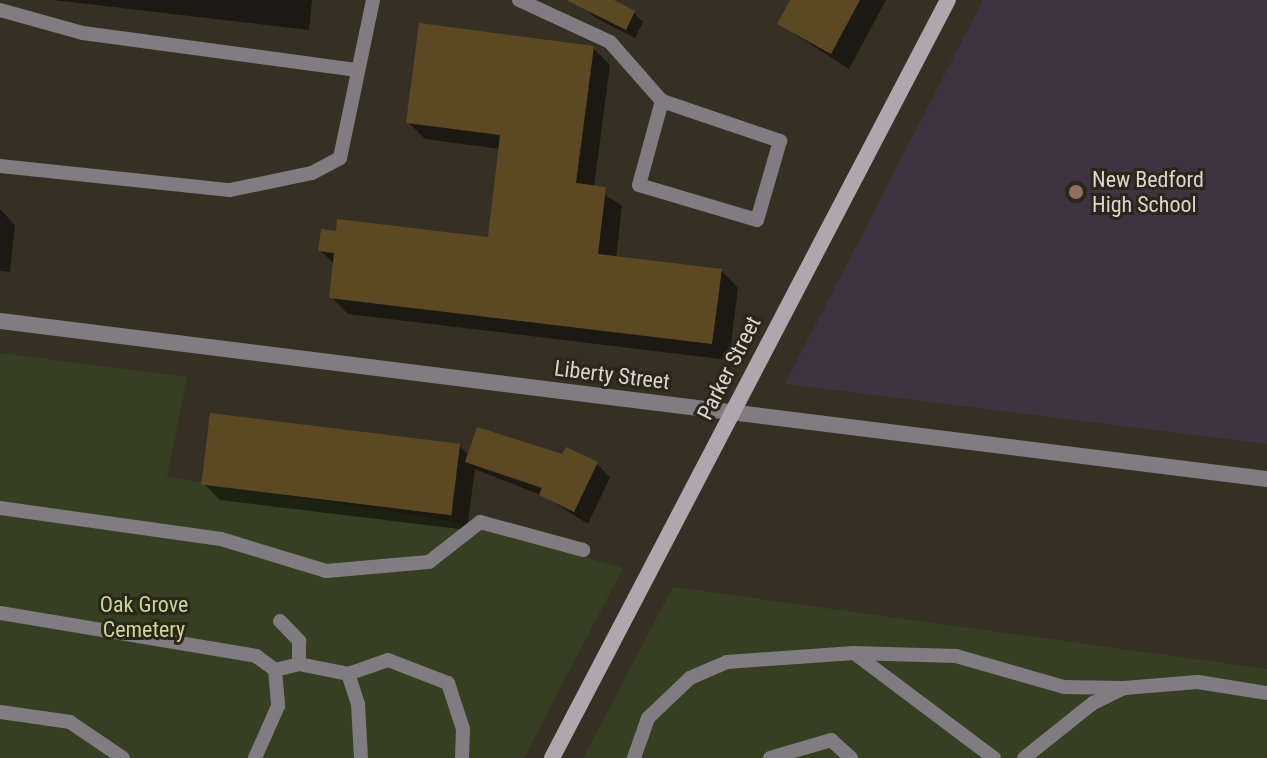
<!DOCTYPE html>
<style>
body{margin:0}
#map{position:relative;width:1267px;height:758px;overflow:hidden;background:#362f24;font-family:"Roboto Condensed",sans-serif}
div>[style]{position:absolute}
[style*='--x']{left:calc(var(--x)*1px);top:calc(var(--y)*1px);width:calc(var(--w)*1px);rotate:calc(var(--a)*1deg)}
.education>*{inset:0;background:#403341}
.green>*{inset:0;background:#373f22}
.shadow>*{inset:0;background:#0007}
.building>*{inset:0;background:#5c4924;transform-origin:0 0}
.service>*{height:14px;margin:-7px;padding:0 7px;transform-origin:7px;border-radius:7px;background:#817c81}
.minor>*{height:16px;margin:-8px;padding:0 8px;transform-origin:8px;border-radius:8px;background:#817c81}
.secondary>*{height:16px;margin:-8px;padding:0 8px;transform-origin:8px;border-radius:8px;background:#afa6ae}
.dots>*{width:22px;height:22px;translate:-50% -50%;box-sizing:border-box;border:4px solid #2c261a;border-radius:50%}
span{translate:-50% -50%;white-space:nowrap;text-align:center;line-height:1.15;-webkit-text-stroke:6px #2c261a;paint-order:stroke}
.poi-label{font-size:22px;color:#dad5ce}
.left{translate:0 -50%;text-align:left}
.street-label{font-size:22px;color:#dad5ce}
.park-label{font-size:22px;color:#c6d896}
</style>
<div id="map">
<div class="education">
<div style="clip-path:polygon(983px 0,1267px 0,1267px 444px,785px 384px)"></div>
</div>
<div class="green">
<div style="clip-path:polygon(0 353px,187px 377px,167px 477px,446px 520px,623px 568px,524px 758px,0 758px)"></div>
<div style="clip-path:polygon(673px 587px,1267px 669px,1267px 758px,583px 758px)"></div>
</div>
<div class="shadow">
<div style="clip-path:polygon(53px 0,312px 0,309px 30px)"></div>
<div style="clip-path:polygon(589px 0,634px 13px,643px 22px,635px 38px,594px 17px,585px 8px)"></div>
<div style="clip-path:polygon(792px 0,886px 0,849px 69px,779px 24px)"></div>
<div style="clip-path:polygon(593px 48px,610px 65px,594px 187px,622px 206px,616px 258px,721px 270px,738px 288px,729px 360px,348px 314px,331px 297px,335px 265px,320px 250px,489px 240px,500px 149px,425px 139px,408px 122px)"></div>
<div style="clip-path:polygon(0 209px,15px 225px,10px 272px,0 271px)"></div>
<div style="clip-path:polygon(459px 445px,469px 456px,563px 457px,597px 464px,610px 477px,588px 524px,543px 496px,475px 469px,467px 530px,220px 500px,203px 483px)"></div>
</div>
<div class="building">
<div style="clip-path:polygon(566px 0,614px 0,635px 11px,626px 30px)"></div>
<div style="clip-path:polygon(790px 0,860px 0,831px 54px,777px 24px)"></div>
<div style="clip-path:polygon(419px 23px,594px 46px,576px 183px,606px 187px,598px 254px,722px 269px,712px 344px,329px 298px,334px 253px,318px 251px,321px 229px,336px 231px,337px 219px,488px 237px,500px 135px,406px 123px)"></div>
<div style="left:210px;top:413px;width:252px;height:72px;rotate:7deg"></div>
<div style="clip-path:polygon(477px 427px,562px 454px,566px 447px,598px 462px,574px 512px,539px 495px,542px 488px,465px 462px)"></div>
</div>
<div class="service">
<div style="--x:519;--y:0;--w:100;--a:24.8"></div>
<div style="--x:610;--y:42;--w:79;--a:48.6"></div>
<div style="--x:662;--y:101;--w:125;--a:18.7"></div>
<div style="--x:780;--y:141;--w:82;--a:106.2"></div>
<div style="--x:757;--y:220;--w:123;--a:-163.5"></div>
<div style="--x:639;--y:185;--w:87;--a:-74.7"></div>
<div style="--x:0;--y:10;--w:86;--a:15.5"></div>
<div style="--x:83;--y:33;--w:277;--a:7.7"></div>
<div style="--x:0;--y:166;--w:231;--a:6"></div>
<div style="--x:230;--y:190;--w:84;--a:-11.7"></div>
<div style="--x:312;--y:173;--w:32;--a:-28"></div>
<div style="--x:340;--y:158;--w:161;--a:-78.2"></div>
<div style="--x:0;--y:508;--w:223;--a:8"></div>
<div style="--x:221;--y:539;--w:110;--a:16.9"></div>
<div style="--x:326;--y:571;--w:103;--a:-5"></div>
<div style="--x:429;--y:562;--w:65;--a:-38.1"></div>
<div style="--x:480;--y:522;--w:107;--a:15.2"></div>
<div style="--x:0;--y:613;--w:260;--a:9.5"></div>
<div style="--x:256;--y:656;--w:24;--a:36"></div>
<div style="--x:275;--y:670;--w:36;--a:85"></div>
<div style="--x:278;--y:706;--w:57;--a:113.9"></div>
<div style="--x:280;--y:621;--w:28;--a:46"></div>
<div style="--x:299;--y:641;--w:23;--a:90"></div>
<div style="--x:854;--y:653;--w:102;--a:1.7"></div>
<div style="--x:956;--y:656;--w:112;--a:16"></div>
<div style="--x:1064;--y:687;--w:60;--a:1"></div>
<div style="--x:1124;--y:688;--w:34;--a:154"></div>
<div style="--x:1093;--y:703;--w:88;--a:141.4"></div>
<div style="--x:275;--y:670;--w:25;--a:-14"></div>
<div style="--x:299;--y:664;--w:50;--a:11.5"></div>
<div style="--x:1124;--y:688;--w:74;--a:-4.6"></div>
<div style="--x:1198;--y:682;--w:70;--a:9.1"></div>
<div style="--x:0;--y:712;--w:71;--a:8.1"></div>
<div style="--x:70;--y:722;--w:64;--a:34.2"></div>
<div style="--x:361;--y:758;--w:54;--a:-93.2"></div>
<div style="--x:358;--y:704;--w:32;--a:-108"></div>
<div style="--x:348;--y:674;--w:42;--a:-19.3"></div>
<div style="--x:388;--y:660;--w:64;--a:21"></div>
<div style="--x:448;--y:683;--w:48;--a:71.9"></div>
<div style="--x:463;--y:729;--w:29;--a:92"></div>
<div style="--x:634;--y:758;--w:42;--a:-70.7"></div>
<div style="--x:648;--y:718;--w:58;--a:-43.6"></div>
<div style="--x:690;--y:678;--w:40;--a:-23.4"></div>
<div style="--x:727;--y:662;--w:127;--a:-4.1"></div>
<div style="--x:854;--y:653;--w:175;--a:36.9"></div>
<div style="--x:770;--y:758;--w:64;--a:-16.4"></div>
<div style="--x:831;--y:740;--w:27;--a:42"></div>
</div>
<div class="minor">
<div style="--x:0;--y:321;--w:1277;--a:7.11"></div>
</div>
<div class="secondary">
<div style="--x:552;--y:758;--w:855;--a:-62.42"></div>
</div>
<div class="dots">
<div style="left:1076px;top:192px;background:#8d6e63"></div>
</div>
<div class="poi-label">
<span class="left" style="left:1092px;top:192px">New Bedford<br>High School</span>
</div>
<div class="street-label">
<span style="left:729px;top:368px;rotate:-63deg">Parker Street</span>
<span style="left:612px;top:375px;rotate:7deg">Liberty Street</span>
</div>
<div class="park-label">
<span style="left:144px;top:617px">Oak Grove<br>Cemetery</span>
</div>
</div>
